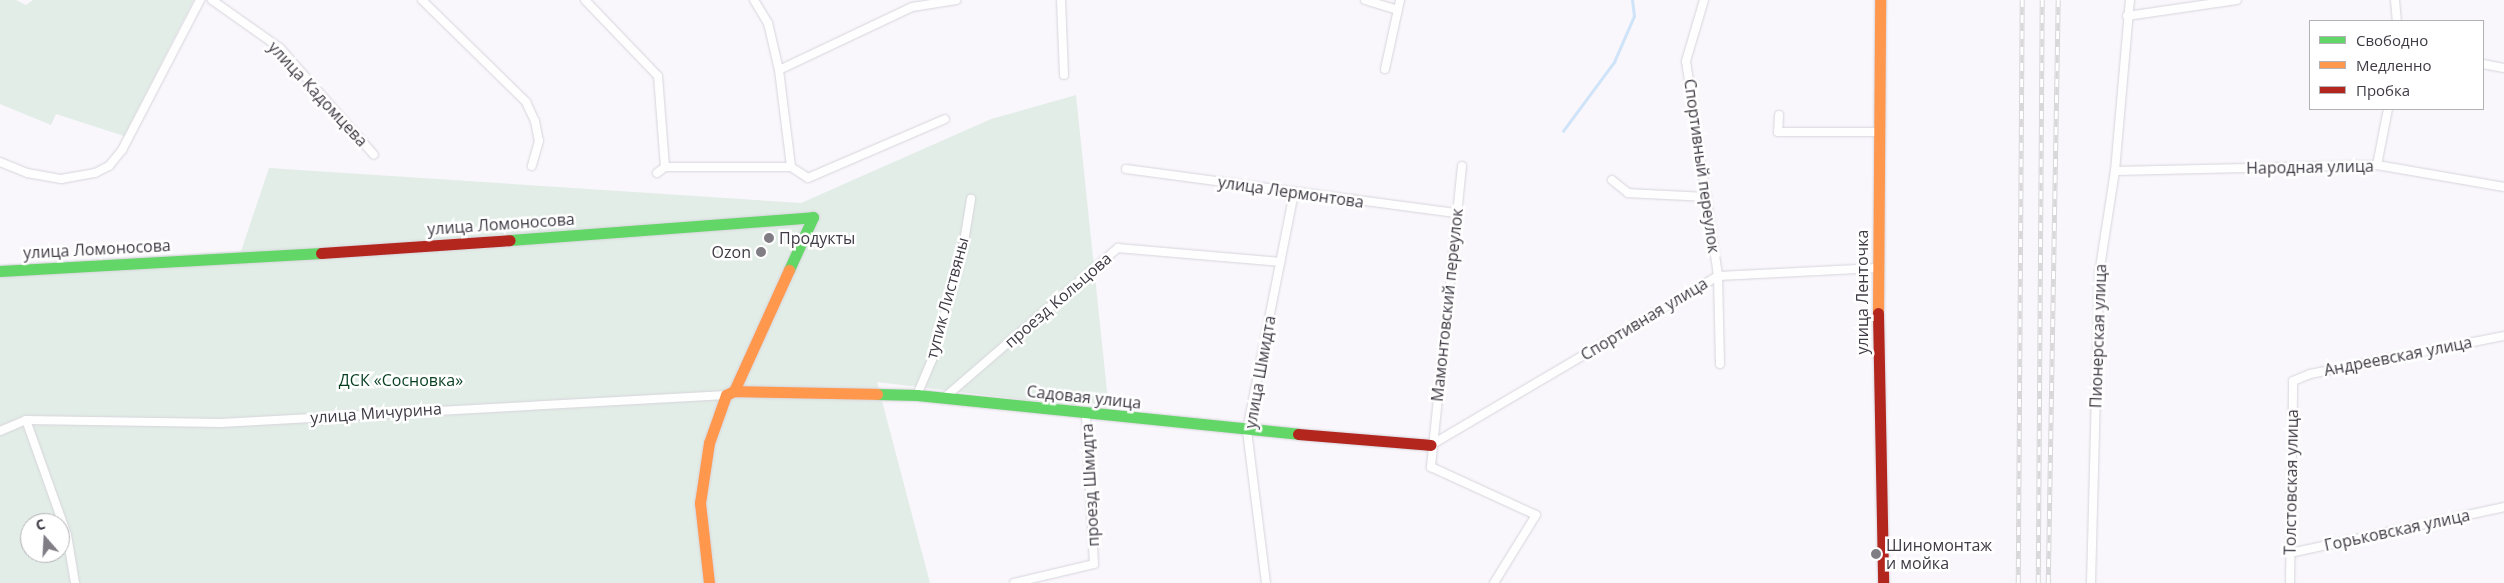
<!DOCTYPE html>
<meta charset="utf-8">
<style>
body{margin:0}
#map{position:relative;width:2504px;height:583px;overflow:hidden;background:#f9f7fc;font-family:"Open Sans",sans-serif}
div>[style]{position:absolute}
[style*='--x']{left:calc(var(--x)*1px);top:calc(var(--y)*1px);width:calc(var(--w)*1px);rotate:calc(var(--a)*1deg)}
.green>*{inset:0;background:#e2ede7}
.stream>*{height:2.5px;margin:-1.25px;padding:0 1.25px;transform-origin:1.25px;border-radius:1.25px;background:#cfe4f8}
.roads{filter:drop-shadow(0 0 1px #d7d4db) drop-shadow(0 0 1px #d7d4db)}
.street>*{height:8px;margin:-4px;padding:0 4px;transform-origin:4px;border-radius:4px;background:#fefeff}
.fast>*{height:11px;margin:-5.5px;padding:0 5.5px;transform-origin:5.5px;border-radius:5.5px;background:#63d668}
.slow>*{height:11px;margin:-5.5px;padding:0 5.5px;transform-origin:5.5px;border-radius:5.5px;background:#ff974d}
.jam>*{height:11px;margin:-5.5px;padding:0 5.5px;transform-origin:5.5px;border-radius:5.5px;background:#b3261e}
.rail>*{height:4.5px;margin-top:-2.25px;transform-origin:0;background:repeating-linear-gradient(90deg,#fff 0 8px,#d8d7d9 0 16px);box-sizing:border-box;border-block:1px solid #d8d7d9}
.dots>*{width:14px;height:14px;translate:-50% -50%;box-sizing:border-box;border:2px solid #fff;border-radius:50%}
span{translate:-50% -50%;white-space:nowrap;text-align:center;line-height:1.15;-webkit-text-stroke:5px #fff;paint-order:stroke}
.street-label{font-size:16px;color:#3f3b45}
.poi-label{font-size:16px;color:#3f3b45}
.left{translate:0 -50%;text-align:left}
.right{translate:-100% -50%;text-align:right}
.park-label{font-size:16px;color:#063f20}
.legend{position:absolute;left:2309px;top:20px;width:175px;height:90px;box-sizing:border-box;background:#fff;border:1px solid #b2b1b5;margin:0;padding:6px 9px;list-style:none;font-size:15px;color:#3f3b45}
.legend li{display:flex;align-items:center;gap:10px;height:25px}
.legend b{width:25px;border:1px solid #b2b1b5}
.north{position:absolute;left:20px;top:513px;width:50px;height:50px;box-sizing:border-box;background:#fff;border:1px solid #b2b1b5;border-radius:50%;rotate:341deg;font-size:14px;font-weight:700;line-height:20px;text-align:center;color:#3f3b45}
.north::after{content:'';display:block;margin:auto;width:18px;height:22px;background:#807d85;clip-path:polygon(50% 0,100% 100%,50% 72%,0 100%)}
</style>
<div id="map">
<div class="green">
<div style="clip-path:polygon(0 0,16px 0,26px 5px,33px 0,194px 0,124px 136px,56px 114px,51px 125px,0 104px)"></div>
<div style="clip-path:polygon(evenodd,1076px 95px,1109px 410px,877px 382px,930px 583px,0 583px,0 265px,241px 251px,269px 168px,801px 203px,991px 119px,1076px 95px,30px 523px,60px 523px,60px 553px,30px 553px,30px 523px)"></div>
</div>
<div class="stream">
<div style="--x:1563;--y:131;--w:86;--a:-53.5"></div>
<div style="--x:1614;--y:62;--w:50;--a:-66.5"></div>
<div style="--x:1634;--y:16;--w:16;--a:-97"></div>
</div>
<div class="roads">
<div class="street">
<div style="--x:212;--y:0;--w:83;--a:35.2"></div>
<div style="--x:280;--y:48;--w:142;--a:48.7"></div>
<div style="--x:422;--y:0;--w:146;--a:44.4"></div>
<div style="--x:526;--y:102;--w:21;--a:65"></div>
<div style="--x:535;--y:121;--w:20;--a:79"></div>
<div style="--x:539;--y:141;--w:26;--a:106"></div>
<div style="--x:585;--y:0;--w:105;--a:46.2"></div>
<div style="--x:658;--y:76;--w:91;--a:85.6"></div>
<div style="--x:665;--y:167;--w:10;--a:143"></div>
<div style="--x:754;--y:0;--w:27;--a:59"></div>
<div style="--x:768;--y:23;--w:48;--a:76.8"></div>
<div style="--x:779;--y:70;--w:98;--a:82.9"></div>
<div style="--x:1061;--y:0;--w:75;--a:87.7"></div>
<div style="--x:1365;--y:0;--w:34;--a:17"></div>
<div style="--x:1704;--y:0;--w:64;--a:106.4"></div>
<div style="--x:1686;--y:61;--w:217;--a:81.5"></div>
<div style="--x:1718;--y:276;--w:88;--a:88.7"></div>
<div style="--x:2395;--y:0;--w:21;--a:85"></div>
<div style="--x:2127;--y:16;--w:111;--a:-8.3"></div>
<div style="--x:2483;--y:64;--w:21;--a:11"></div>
<div style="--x:1385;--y:69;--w:71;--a:-77.7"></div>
<div style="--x:779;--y:70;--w:147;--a:-25.3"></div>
<div style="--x:912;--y:7;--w:45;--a:-9"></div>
<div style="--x:1779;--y:115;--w:17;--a:93"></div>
<div style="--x:1778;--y:132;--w:99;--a:0"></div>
<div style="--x:0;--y:162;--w:29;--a:22"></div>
<div style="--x:27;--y:173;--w:35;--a:10"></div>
<div style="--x:61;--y:179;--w:35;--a:-10"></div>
<div style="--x:95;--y:173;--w:16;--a:-27"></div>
<div style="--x:109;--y:166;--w:21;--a:-51"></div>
<div style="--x:122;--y:150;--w:169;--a:-62.5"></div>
<div style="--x:2377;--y:165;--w:57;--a:-78.9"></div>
<div style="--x:1462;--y:166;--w:303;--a:95.9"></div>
<div style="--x:1431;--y:467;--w:115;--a:24.6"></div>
<div style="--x:1536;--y:515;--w:80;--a:121.7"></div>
<div style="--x:665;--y:167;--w:126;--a:0"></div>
<div style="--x:791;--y:167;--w:20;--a:33"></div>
<div style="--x:808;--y:178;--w:149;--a:-23.3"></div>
<div style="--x:1126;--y:169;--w:334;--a:7.6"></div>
<div style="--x:2115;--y:171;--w:262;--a:-1.3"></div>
<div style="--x:2377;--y:165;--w:129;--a:9.8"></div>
<div style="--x:1612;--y:180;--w:21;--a:39"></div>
<div style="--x:1628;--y:193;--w:79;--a:2.9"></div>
<div style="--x:917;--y:395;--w:39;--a:-67"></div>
<div style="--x:932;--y:359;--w:109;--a:-74.1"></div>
<div style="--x:962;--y:254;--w:56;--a:-80.7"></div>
<div style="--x:944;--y:398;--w:230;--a:-40.8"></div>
<div style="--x:1118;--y:248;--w:163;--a:4.9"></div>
<div style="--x:26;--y:420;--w:122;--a:70.4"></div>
<div style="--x:67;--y:535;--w:49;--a:80.5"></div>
<div style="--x:0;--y:431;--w:28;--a:-23"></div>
<div style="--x:26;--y:420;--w:195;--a:0.9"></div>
<div style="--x:221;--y:423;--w:506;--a:-3.17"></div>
<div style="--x:1431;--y:445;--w:333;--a:-30.5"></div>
<div style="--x:1718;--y:276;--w:160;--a:-2.9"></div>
<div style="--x:2290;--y:553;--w:219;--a:-12.1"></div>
<div style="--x:1014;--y:583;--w:82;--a:-13.4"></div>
<div style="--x:1094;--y:564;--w:150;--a:-93.1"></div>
<div style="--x:1266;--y:583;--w:154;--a:-97.1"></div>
<div style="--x:1247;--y:430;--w:242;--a:-78.8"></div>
<div style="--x:2091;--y:583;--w:309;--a:-88.5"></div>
<div style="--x:2099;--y:274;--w:104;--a:-81.2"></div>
<div style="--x:2115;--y:171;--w:172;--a:-85"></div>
<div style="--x:2290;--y:583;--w:202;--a:-89.1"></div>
<div style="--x:2293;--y:381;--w:18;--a:-22"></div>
<div style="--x:2310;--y:374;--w:198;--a:-11.1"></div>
</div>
<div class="fast">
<div style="--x:510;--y:240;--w:304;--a:-4.3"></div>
<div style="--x:813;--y:217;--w:58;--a:114.4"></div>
<div style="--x:0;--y:271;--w:322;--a:-3.2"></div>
<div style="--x:877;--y:394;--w:40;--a:1.4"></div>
<div style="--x:917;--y:395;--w:383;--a:5.8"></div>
</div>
<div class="slow">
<div style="--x:1878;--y:313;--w:313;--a:-89.6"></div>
<div style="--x:734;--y:391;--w:133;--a:-65.6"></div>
<div style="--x:709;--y:583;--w:81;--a:-96.4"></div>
<div style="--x:700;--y:503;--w:61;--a:-81.5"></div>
<div style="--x:709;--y:443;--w:51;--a:-70.5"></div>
<div style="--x:726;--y:395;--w:9;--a:-27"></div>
<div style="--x:734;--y:391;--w:143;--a:1.2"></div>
</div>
<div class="jam">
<div style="--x:321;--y:253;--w:189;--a:-3.9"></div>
<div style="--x:1878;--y:313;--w:270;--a:88.9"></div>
<div style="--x:1298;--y:434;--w:133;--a:4.7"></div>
</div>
</div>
<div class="rail">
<div style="--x:2018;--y:583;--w:583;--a:-89.61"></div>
<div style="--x:2038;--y:583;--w:583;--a:-89.61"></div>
<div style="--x:2048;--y:583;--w:583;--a:-89.02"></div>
</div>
<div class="dots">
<div style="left:769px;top:238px;background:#807d85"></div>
<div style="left:761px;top:252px;background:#807d85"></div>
<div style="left:1876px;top:554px;background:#807d85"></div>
</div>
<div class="street-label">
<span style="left:318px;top:94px;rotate:47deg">улица Кадомцева</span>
<span style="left:1702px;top:166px;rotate:82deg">Спортивный переулок</span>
<span style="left:2310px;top:167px;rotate:-1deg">Народная улица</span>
<span style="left:1291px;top:192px;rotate:8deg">улица Лермонтова</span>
<span style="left:501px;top:224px;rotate:-4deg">улица Ломоносова</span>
<span style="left:97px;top:249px;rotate:-3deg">улица Ломоносова</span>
<span style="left:1862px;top:292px;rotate:-90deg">улица Ленточка</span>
<span style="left:947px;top:298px;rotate:-75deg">тупик Листвяны</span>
<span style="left:1058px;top:300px;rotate:-41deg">проезд Кольцова</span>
<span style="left:1447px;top:305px;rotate:-84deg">Мамонтовский переулок</span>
<span style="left:1644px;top:319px;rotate:-31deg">Спортивная улица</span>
<span style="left:2098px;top:336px;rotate:-88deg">Пионерская улица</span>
<span style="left:2398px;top:356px;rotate:-11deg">Андреевская улица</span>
<span style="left:1260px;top:372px;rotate:-80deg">улица Шмидта</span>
<span style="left:1084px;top:397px;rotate:6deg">Садовая улица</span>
<span style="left:376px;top:413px;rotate:-4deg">улица Мичурина</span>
<span style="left:2291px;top:482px;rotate:-89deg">Толстовская улица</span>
<span style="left:1090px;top:485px;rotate:-93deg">проезд Шмидта</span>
<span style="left:2397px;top:530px;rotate:-12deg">Горьковская улица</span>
</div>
<div class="poi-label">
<span class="left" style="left:779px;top:238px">Продукты</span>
<span class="right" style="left:751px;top:252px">Ozon</span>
<span class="left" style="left:1886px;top:554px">Шиномонтаж<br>и мойка</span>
</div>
<div class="park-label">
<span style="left:401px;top:380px">ДСК «Сосновка»</span>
</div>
<ul class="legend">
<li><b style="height:6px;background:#63d668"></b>Свободно</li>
<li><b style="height:6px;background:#ff974d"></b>Медленно</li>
<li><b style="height:6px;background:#b3261e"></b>Пробка</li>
</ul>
<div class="north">С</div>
</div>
